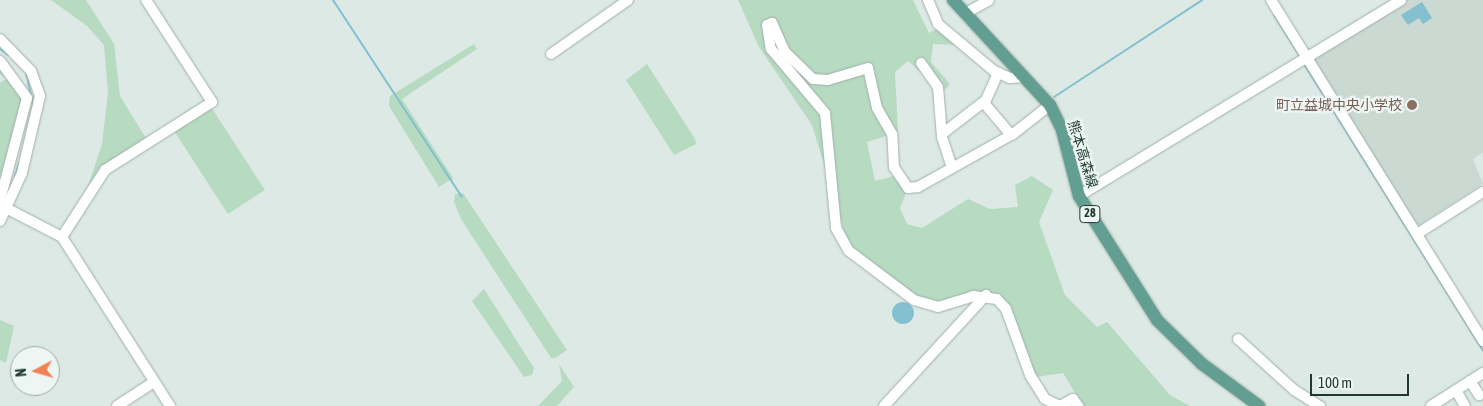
<!DOCTYPE html>
<meta charset="utf-8">
<style>
body{margin:0}
#map{position:relative;width:1483px;height:406px;overflow:hidden;background:#dde9e4;font-family:"Asap Condensed","Noto Sans JP",sans-serif}
div>[style]{position:absolute}
[style*='--x']{left:calc(var(--x)*1px);top:calc(var(--y)*1px);width:calc(var(--w)*1px);rotate:calc(var(--a)*1deg)}
.built>*{inset:0;background:#cbd9d3}
.green>*{inset:0;background:#b6dbc1;transform-origin:0 0}
.water>*{inset:0;background:#84c0cf}
.round{border-radius:50%}
.stream>*{height:2px;margin:-1px;padding:0 1px;transform-origin:1px;border-radius:1px;background:#84c0cf}
.roads{filter:drop-shadow(0 0 1px #a0b0ab) drop-shadow(0 0 1px #a0b0ab)}
.minor>*{height:10px;margin:-5px;padding:0 5px;transform-origin:5px;border-radius:5px;background:#fff}
.major>*{height:12px;margin:-6px;padding:0 6px;transform-origin:6px;border-radius:6px;background:#629f92}
.dots>*{width:14px;height:14px;translate:-50% -50%;box-sizing:border-box;border:2px solid #edf6f2;border-radius:50%}
span{translate:-50% -50%;white-space:nowrap;text-align:center;line-height:1.15;-webkit-text-stroke:4.5px #edf6f2;paint-order:stroke}
.shield-label span{padding:1px 4px;background:#edf6f2;border:1px solid;border-radius:4px;-webkit-text-stroke-width:0}
.shield-label{font-size:12px;color:#1f3833;font-weight:700}
.education-label{font-size:14px;color:#785e54}
.right{translate:-100% -50%;text-align:right}
.street-label{font-size:14px;color:#1f3833}
.north{position:absolute;left:10px;top:346px;width:50px;height:50px;box-sizing:border-box;background:#edf6f2;border:1px solid #9baaa6;border-radius:50%;rotate:264deg;font-size:14px;font-weight:700;line-height:20px;text-align:center;color:#1f3833}
.north::after{content:'';display:block;margin:auto;width:18px;height:22px;background:#f18253;clip-path:polygon(50% 0,100% 100%,50% 72%,0 100%)}
.scale{position:absolute;left:1310px;top:374px;width:99px;height:22px;box-sizing:border-box;border:2px solid #1f3833;border-top:0;padding-left:6px;font-size:15px;line-height:18px;white-space:nowrap;color:#1f3833;-webkit-text-stroke:4px #edf6f2;paint-order:stroke}
</style>
<div id="map">
<div class="built">
<div style="clip-path:polygon(1406px 0,1483px 0,1483px 152px,1473px 159px,1483px 184px,1417px 226px,1311px 59px)"></div>
</div>
<div class="green">
<div style="clip-path:polygon(51px 0,86px 0,114px 44px,120px 96px,147px 140px,93px 184px,89px 183px,102px 144px,108px 93px,104px 45px,87px 26px)"></div>
<div style="clip-path:polygon(738px 0,913px 0,929px 33px,939px 28px,957px 45px,933px 44px,931px 62px,950px 84px,943px 92px,908px 61px,895px 72px,898px 132px,867px 142px,875px 181px,894px 176px,906px 193px,900px 208px,907px 224px,922px 228px,968px 199px,990px 209px,1018px 207px,1015px 185px,1032px 176px,1053px 190px,1039px 222px,1065px 295px,1097px 327px,1107px 322px,1170px 395px,1190px 406px,1083px 406px,1063px 373px,1036px 377px,1002px 296px,983px 291px,936px 304px,914px 297px,850px 250px,812px 125px,759px 47px)"></div>
<div style="clip-path:polygon(474px 44px,477px 49px,402px 99px,453px 178px,439px 187px,389px 106px,390px 96px)"></div>
<div style="clip-path:polygon(647px 64px,695px 139px,696px 144px,674px 155px,626px 80px)"></div>
<div style="clip-path:polygon(0 65px,24px 97px,0 188px,0 83px,6px 79px,0 74px)"></div>
<div style="left:211px;top:107px;width:99px;height:44px;rotate:57deg"></div>
<div style="clip-path:polygon(463px 193px,567px 350px,555px 358px,551px 358px,461px 219px,454px 202px,455px 194px)"></div>
<div style="clip-path:polygon(484px 289px,534px 368px,532px 375px,524px 377px,472px 301px)"></div>
<div style="clip-path:polygon(0 320px,14px 326px,6px 363px,0 360px)"></div>
<div style="clip-path:polygon(559px 364px,574px 387px,557px 406px,538px 406px,562px 381px)"></div>
</div>
<div class="water">
<div style="clip-path:polygon(1422px 2px,1432px 18px,1423px 24px,1419px 18px,1408px 25px,1401px 15px)"></div>
<div class="round" style="left:892px;top:302px;width:22px;height:22px"></div>
</div>
<div class="stream">
<div style="--x:333;--y:0;--w:235;--a:56.8"></div>
<div style="--x:1274;--y:15;--w:51;--a:57.9"></div>
<div style="--x:0;--y:49;--w:10;--a:37"></div>
<div style="--x:1304;--y:64;--w:338;--a:58"></div>
<div style="--x:26;--y:72;--w:35;--a:78"></div>
<div style="--x:1054;--y:97;--w:177;--a:-33.2"></div>
<div style="--x:15;--y:176;--w:13;--a:-72"></div>
</div>
<div class="roads">
<div class="minor">
<div style="--x:928;--y:0;--w:26;--a:67"></div>
<div style="--x:938;--y:24;--w:73;--a:40"></div>
<div style="--x:994;--y:71;--w:17;--a:24"></div>
<div style="--x:1010;--y:78;--w:15;--a:-4"></div>
<div style="--x:1271;--y:0;--w:402;--a:58.1"></div>
<div style="--x:966;--y:13;--w:26;--a:-29"></div>
<div style="--x:0;--y:39;--w:45;--a:45.9"></div>
<div style="--x:31;--y:71;--w:27;--a:70"></div>
<div style="--x:40;--y:96;--w:79;--a:103.2"></div>
<div style="--x:22;--y:173;--w:53;--a:114.6"></div>
<div style="--x:551;--y:54;--w:94;--a:-35"></div>
<div style="--x:0;--y:61;--w:46;--a:53.9"></div>
<div style="--x:27;--y:98;--w:106;--a:104.8"></div>
<div style="--x:921;--y:63;--w:29;--a:55"></div>
<div style="--x:938;--y:87;--w:50;--a:85.4"></div>
<div style="--x:942;--y:137;--w:29;--a:72"></div>
<div style="--x:984;--y:103;--w:42;--a:49.8"></div>
<div style="--x:1050;--y:105;--w:47;--a:141.9"></div>
<div style="--x:1013;--y:134;--w:109;--a:150.8"></div>
<div style="--x:918;--y:187;--w:10;--a:174"></div>
<div style="--x:908;--y:188;--w:25;--a:-124"></div>
<div style="--x:894;--y:167;--w:33;--a:-93"></div>
<div style="--x:892;--y:134;--w:30;--a:-120"></div>
<div style="--x:877;--y:108;--w:41;--a:-102.7"></div>
<div style="--x:868;--y:68;--w:42;--a:163.3"></div>
<div style="--x:828;--y:80;--w:15;--a:-176"></div>
<div style="--x:813;--y:79;--w:39;--a:-136"></div>
<div style="--x:785;--y:52;--w:32;--a:-114"></div>
<div style="--x:772;--y:23;--w:5;--a:158"></div>
<div style="--x:767;--y:25;--w:24;--a:81"></div>
<div style="--x:771;--y:49;--w:84;--a:49.8"></div>
<div style="--x:825;--y:113;--w:116;--a:84.5"></div>
<div style="--x:836;--y:228;--w:26;--a:61"></div>
<div style="--x:849;--y:251;--w:81;--a:37"></div>
<div style="--x:914;--y:300;--w:25;--a:16"></div>
<div style="--x:938;--y:307;--w:37;--a:-17"></div>
<div style="--x:973;--y:296;--w:24;--a:7"></div>
<div style="--x:997;--y:299;--w:13;--a:48"></div>
<div style="--x:1006;--y:309;--w:70;--a:70"></div>
<div style="--x:1030;--y:375;--w:28;--a:58"></div>
<div style="--x:1045;--y:399;--w:17;--a:25"></div>
<div style="--x:1060;--y:406;--w:15;--a:-28"></div>
<div style="--x:1073;--y:399;--w:9;--a:54"></div>
<div style="--x:942;--y:134;--w:56;--a:-37.7"></div>
<div style="--x:986;--y:100;--w:30;--a:-66"></div>
<div style="--x:1079;--y:196;--w:377;--a:-31.3"></div>
<div style="--x:0;--y:205;--w:70;--a:27.3"></div>
<div style="--x:62;--y:237;--w:201;--a:57.4"></div>
<div style="--x:1417;--y:234;--w:78;--a:-32.5"></div>
<div style="--x:62;--y:237;--w:80;--a:-57.3"></div>
<div style="--x:105;--y:170;--w:127;--a:-32.4"></div>
<div style="--x:212;--y:102;--w:121;--a:-122.9"></div>
<div style="--x:1238;--y:339;--w:76;--a:42.3"></div>
<div style="--x:1294;--y:390;--w:31;--a:32"></div>
<div style="--x:1470;--y:381;--w:17;--a:57"></div>
<div style="--x:1456;--y:390;--w:18;--a:61"></div>
<div style="--x:117;--y:406;--w:44;--a:-33"></div>
<div style="--x:884;--y:406;--w:151;--a:-47.4"></div>
<div style="--x:1431;--y:406;--w:62;--a:-32.4"></div>
</div>
<div class="major">
<div style="--x:953;--y:0;--w:143;--a:47.3"></div>
<div style="--x:1050;--y:105;--w:28;--a:64"></div>
<div style="--x:1062;--y:130;--w:68;--a:75.6"></div>
<div style="--x:1079;--y:196;--w:146;--a:57.8"></div>
<div style="--x:1157;--y:320;--w:63;--a:44.4"></div>
<div style="--x:1202;--y:364;--w:71;--a:36.4"></div>
</div>
</div>
<div class="dots">
<div style="left:1412px;top:105px;background:#8d6e63"></div>
</div>
<div class="shield-label">
<span style="left:1090px;top:214px">28</span>
</div>
<div class="education-label">
<span class="right" style="left:1402px;top:105px">町立益城中央小学校</span>
</div>
<div class="street-label">
<span style="left:1083px;top:154px;rotate:73deg">熊本高森線</span>
</div>
<div class="north">N</div>
<div class="scale">100 m</div>
</div>
